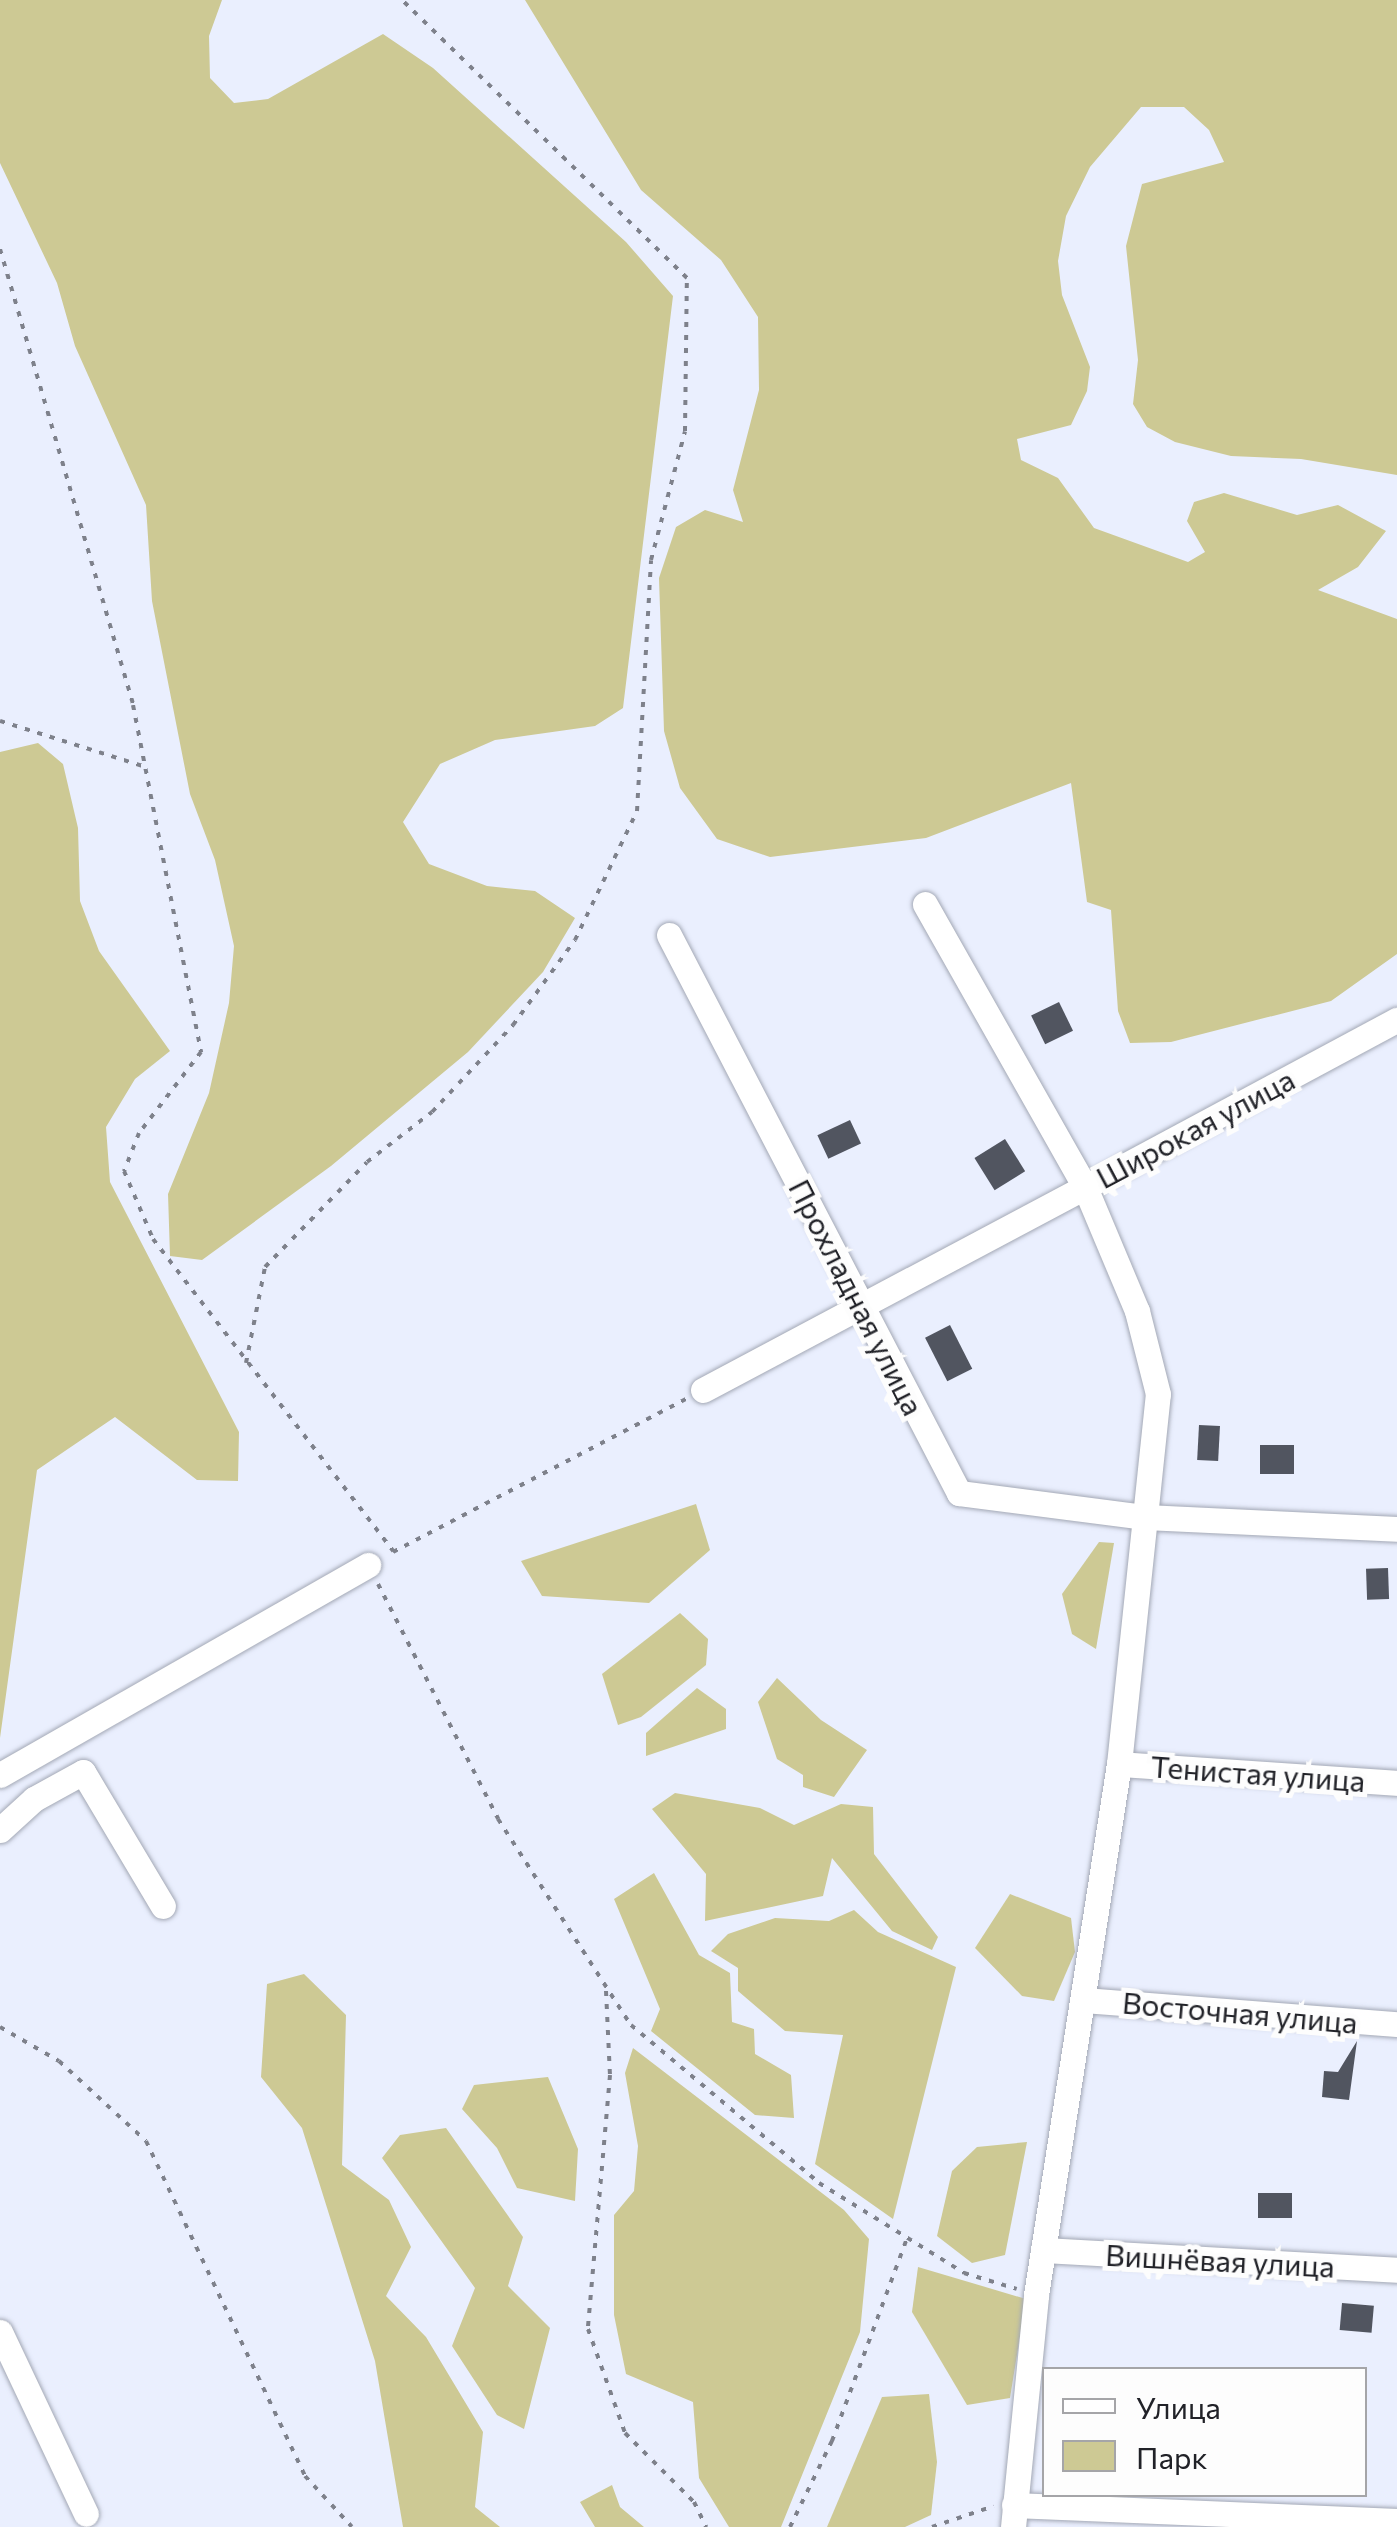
<!DOCTYPE html>
<meta charset="utf-8">
<style>
body{margin:0}
#map{position:relative;width:1397px;height:2527px;overflow:hidden;background:#eaeffe;font-family:Commissioner,sans-serif}
div>[style]{position:absolute}
[style*='--x']{left:calc(var(--x)*1px);top:calc(var(--y)*1px);width:calc(var(--w)*1px);rotate:calc(var(--a)*1deg)}
.green>*{inset:0;background:#cdc994}
.building>*{inset:0;background:#515560;transform-origin:0 0}
.path>*{height:4px;margin-top:-2px;transform-origin:0;background:repeating-linear-gradient(90deg,#7e818b 0 5px,transparent 0 13px)}
.roads{filter:drop-shadow(0 0 2px #a3a8b5) drop-shadow(0 0 2px #a3a8b5)}
.minor>*{height:25px;margin:-12.5px;padding:0 12.5px;transform-origin:12.5px;border-radius:12.5px;background:#fff}
span{translate:-50% -50%;white-space:nowrap;text-align:center;line-height:1.15;-webkit-text-stroke:10px #fdfdfd;paint-order:stroke}
.street-label{font-size:30px;color:#212228}
.legend{position:absolute;left:1042px;top:2367px;width:325px;height:130px;box-sizing:border-box;background:#fdfdfd;border:2px solid #a5a5a8;margin:0;padding:12px 18px;list-style:none;font-size:30px;color:#212228}
.legend li{display:flex;align-items:center;gap:20px;height:50px}
.legend b{width:50px;border:2px solid #a5a5a8}
</style>
<div id="map">
<div class="green">
<div style="clip-path:polygon(0 0,222px 0,209px 36px,210px 78px,234px 103px,268px 99px,383px 34px,433px 68px,626px 242px,673px 296px,623px 708px,595px 726px,495px 740px,440px 764px,403px 822px,429px 864px,487px 886px,535px 891px,575px 918px,543px 972px,468px 1052px,331px 1166px,202px 1260px,170px 1256px,168px 1194px,209px 1093px,229px 1003px,234px 946px,215px 860px,190px 794px,152px 601px,146px 505px,75px 346px,57px 283px,0 163px)"></div>
<div style="clip-path:polygon(525px 0,1397px 0,1397px 475px,1301px 459px,1231px 456px,1175px 442px,1147px 427px,1133px 404px,1138px 360px,1126px 246px,1142px 184px,1224px 162px,1209px 130px,1184px 107px,1141px 107px,1090px 167px,1066px 216px,1058px 261px,1062px 295px,1090px 367px,1087px 391px,1071px 425px,1017px 439px,1021px 460px,1058px 478px,1094px 528px,1188px 562px,1205px 552px,1187px 521px,1194px 502px,1224px 493px,1297px 515px,1338px 505px,1386px 531px,1358px 567px,1318px 590px,1397px 619px,1397px 954px,1331px 1001px,1171px 1042px,1130px 1043px,1118px 1011px,1111px 910px,1087px 902px,1071px 783px,926px 838px,770px 857px,717px 839px,680px 788px,664px 731px,659px 578px,676px 527px,705px 510px,743px 522px,733px 490px,759px 390px,758px 317px,721px 260px,641px 190px)"></div>
<div style="clip-path:polygon(38px 743px,63px 764px,78px 828px,80px 901px,99px 951px,170px 1051px,135px 1079px,106px 1127px,110px 1182px,239px 1432px,238px 1481px,197px 1480px,115px 1417px,37px 1470px,0 1738px,0 752px)"></div>
<div style="clip-path:polygon(696px 1504px,710px 1550px,649px 1603px,542px 1596px,521px 1561px)"></div>
<div style="clip-path:polygon(1099px 1542px,1114px 1543px,1096px 1649px,1072px 1634px,1062px 1594px)"></div>
<div style="clip-path:polygon(680px 1613px,708px 1639px,706px 1665px,641px 1717px,618px 1725px,602px 1674px)"></div>
<div style="clip-path:polygon(777px 1678px,821px 1720px,867px 1750px,834px 1797px,803px 1787px,803px 1775px,777px 1759px,758px 1702px)"></div>
<div style="clip-path:polygon(697px 1688px,726px 1709px,726px 1729px,646px 1756px,646px 1733px)"></div>
<div style="clip-path:polygon(675px 1793px,760px 1808px,794px 1825px,841px 1804px,873px 1807px,874px 1854px,938px 1937px,932px 1950px,892px 1931px,832px 1858px,823px 1896px,705px 1921px,706px 1874px,652px 1809px)"></div>
<div style="clip-path:polygon(654px 1873px,699px 1955px,730px 1973px,732px 2022px,754px 2029px,755px 2054px,791px 2075px,794px 2118px,755px 2115px,651px 2031px,660px 2009px,614px 1899px)"></div>
<div style="clip-path:polygon(1010px 1894px,1071px 1918px,1075px 1952px,1054px 2001px,1022px 1996px,975px 1948px)"></div>
<div style="clip-path:polygon(854px 1910px,878px 1932px,956px 1967px,893px 2219px,815px 2164px,843px 2035px,785px 2031px,738px 1991px,738px 1968px,711px 1951px,728px 1934px,775px 1918px,829px 1921px)"></div>
<div style="clip-path:polygon(304px 1974px,346px 2015px,342px 2165px,389px 2200px,411px 2247px,386px 2296px,426px 2337px,483px 2432px,475px 2507px,500px 2527px,403px 2527px,375px 2361px,302px 2128px,261px 2077px,267px 1984px)"></div>
<div style="clip-path:polygon(633px 2048px,844px 2210px,869px 2239px,860px 2332px,781px 2527px,729px 2527px,699px 2478px,693px 2402px,626px 2374px,614px 2315px,614px 2215px,634px 2191px,638px 2146px,625px 2073px)"></div>
<div style="clip-path:polygon(548px 2077px,578px 2149px,575px 2201px,517px 2188px,497px 2148px,462px 2109px,474px 2085px)"></div>
<div style="clip-path:polygon(446px 2128px,523px 2237px,508px 2286px,550px 2328px,524px 2429px,497px 2415px,452px 2346px,475px 2288px,382px 2158px,400px 2135px)"></div>
<div style="clip-path:polygon(1027px 2142px,1005px 2255px,972px 2263px,937px 2236px,952px 2171px,977px 2147px)"></div>
<div style="clip-path:polygon(918px 2267px,1026px 2299px,1010px 2398px,967px 2405px,912px 2312px)"></div>
<div style="clip-path:polygon(929px 2394px,937px 2462px,931px 2515px,905px 2527px,827px 2527px,882px 2397px)"></div>
<div style="clip-path:polygon(612px 2485px,620px 2507px,644px 2527px,595px 2527px,580px 2502px)"></div>
</div>
<div class="building">
<div style="left:1059px;top:1002px;width:32px;height:31px;rotate:64deg"></div>
<div style="left:850px;top:1120px;width:26px;height:36px;rotate:65deg"></div>
<div style="left:1005px;top:1139px;width:38px;height:36px;rotate:58deg"></div>
<div style="left:950px;top:1325px;width:49px;height:28px;rotate:63deg"></div>
<div style="left:1199px;top:1425px;width:21px;height:35px;rotate:3deg"></div>
<div style="left:1260px;top:1445px;width:34px;height:29px"></div>
<div style="left:1388px;top:1568px;width:31px;height:22px;rotate:88deg"></div>
<div style="clip-path:polygon(1357px 2041px,1349px 2100px,1322px 2097px,1324px 2071px,1338px 2072px)"></div>
<div style="left:1258px;top:2193px;width:34px;height:25px"></div>
<div style="left:1342px;top:2303px;width:32px;height:27px;rotate:5deg"></div>
</div>
<div class="path">
<div style="--x:0;--y:249;--w:475;--a:73.7"></div>
<div style="--x:133;--y:705;--w:354;--a:78.9"></div>
<div style="--x:201;--y:1052;--w:102;--a:127.4"></div>
<div style="--x:139;--y:1133;--w:41;--a:111.5"></div>
<div style="--x:124;--y:1171;--w:74;--a:66.9"></div>
<div style="--x:153;--y:1239;--w:394;--a:52.4"></div>
<div style="--x:0;--y:721;--w:153;--a:17.5"></div>
<div style="--x:246;--y:1363;--w:98;--a:-78.8"></div>
<div style="--x:265;--y:1267;--w:146;--a:-45.8"></div>
<div style="--x:367;--y:1162;--w:82;--a:-37.6"></div>
<div style="--x:432;--y:1112;--w:119;--a:-47"></div>
<div style="--x:513;--y:1025;--w:105;--a:-53.9"></div>
<div style="--x:575;--y:940;--w:143;--a:-64.3"></div>
<div style="--x:637;--y:811;--w:251;--a:-86.8"></div>
<div style="--x:651;--y:560;--w:133;--a:-75.2"></div>
<div style="--x:685;--y:431;--w:153;--a:-89.3"></div>
<div style="--x:687;--y:278;--w:398;--a:-135.7"></div>
<div style="--x:393;--y:1552;--w:331;--a:-27.6"></div>
<div style="--x:378;--y:1584;--w:264;--a:62.9"></div>
<div style="--x:498;--y:1819;--w:245;--a:57.2"></div>
<div style="--x:631;--y:2025;--w:246;--a:40"></div>
<div style="--x:819;--y:2183;--w:171;--a:31.8"></div>
<div style="--x:964;--y:2273;--w:55;--a:16.8"></div>
<div style="--x:606;--y:1991;--w:84;--a:87.3"></div>
<div style="--x:610;--y:2075;--w:255;--a:95"></div>
<div style="--x:588;--y:2329;--w:110;--a:70.4"></div>
<div style="--x:625;--y:2433;--w:98;--a:45"></div>
<div style="--x:694;--y:2502;--w:28;--a:64"></div>
<div style="--x:0;--y:2027;--w:68;--a:30"></div>
<div style="--x:59;--y:2061;--w:118;--a:42.6"></div>
<div style="--x:146;--y:2141;--w:371;--a:64.6"></div>
<div style="--x:305;--y:2476;--w:69;--a:47.3"></div>
<div style="--x:790;--y:2527;--w:96;--a:-64"></div>
<div style="--x:832;--y:2441;--w:216;--a:-69.7"></div>
<div style="--x:932;--y:2527;--w:65;--a:-18.7"></div>
</div>
<div class="roads">
<div class="minor">
<div style="--x:669;--y:935;--w:629;--a:62.54"></div>
<div style="--x:959;--y:1493;--w:188;--a:7.4"></div>
<div style="--x:1145;--y:1517;--w:252;--a:2.7"></div>
<div style="--x:703;--y:1390;--w:433;--a:-28"></div>
<div style="--x:1085;--y:1187;--w:325;--a:-119.5"></div>
<div style="--x:1119;--y:1764;--w:279;--a:3.9"></div>
<div style="--x:0;--y:1775;--w:424;--a:-29.7"></div>
<div style="--x:0;--y:1830;--w:46;--a:-42.4"></div>
<div style="--x:34;--y:1799;--w:56;--a:-28.9"></div>
<div style="--x:83;--y:1772;--w:156;--a:59.2"></div>
<div style="--x:1083;--y:2000;--w:315;--a:4.4"></div>
<div style="--x:1043;--y:2250;--w:355;--a:3.2"></div>
<div style="--x:0;--y:2332;--w:201;--a:64.7"></div>
<div style="--x:1014;--y:2505;--w:383;--a:2.4"></div>
<div style="--x:1013;--y:2527;--w:233;--a:-84.3"></div>
<div style="--x:1036;--y:2295;--w:537;--a:-81.12"></div>
<div style="--x:1119;--y:1764;--w:372;--a:-84"></div>
<div style="--x:1158;--y:1394;--w:86;--a:-104.2"></div>
<div style="--x:1137;--y:1311;--w:134;--a:-112.8"></div>
<div style="--x:1085;--y:1187;--w:354;--a:-28.2"></div>
</div>
</div>
<div class="street-label">
<span style="left:1195px;top:1128px;rotate:-28deg">Широкая улица</span>
<span style="left:857px;top:1297px;rotate:63deg">Прохладная улица</span>
<span style="left:1258px;top:1773px;rotate:4deg">Тенистая улица</span>
<span style="left:1240px;top:2012px;rotate:5deg">Восточная улица</span>
<span style="left:1220px;top:2260px;rotate:3deg">Вишнёвая улица</span>
</div>
<ul class="legend">
<li><b style="height:12px;background:#fff"></b>Улица</li>
<li><b style="height:28px;background:#cdc994"></b>Парк</li>
</ul>
</div>
